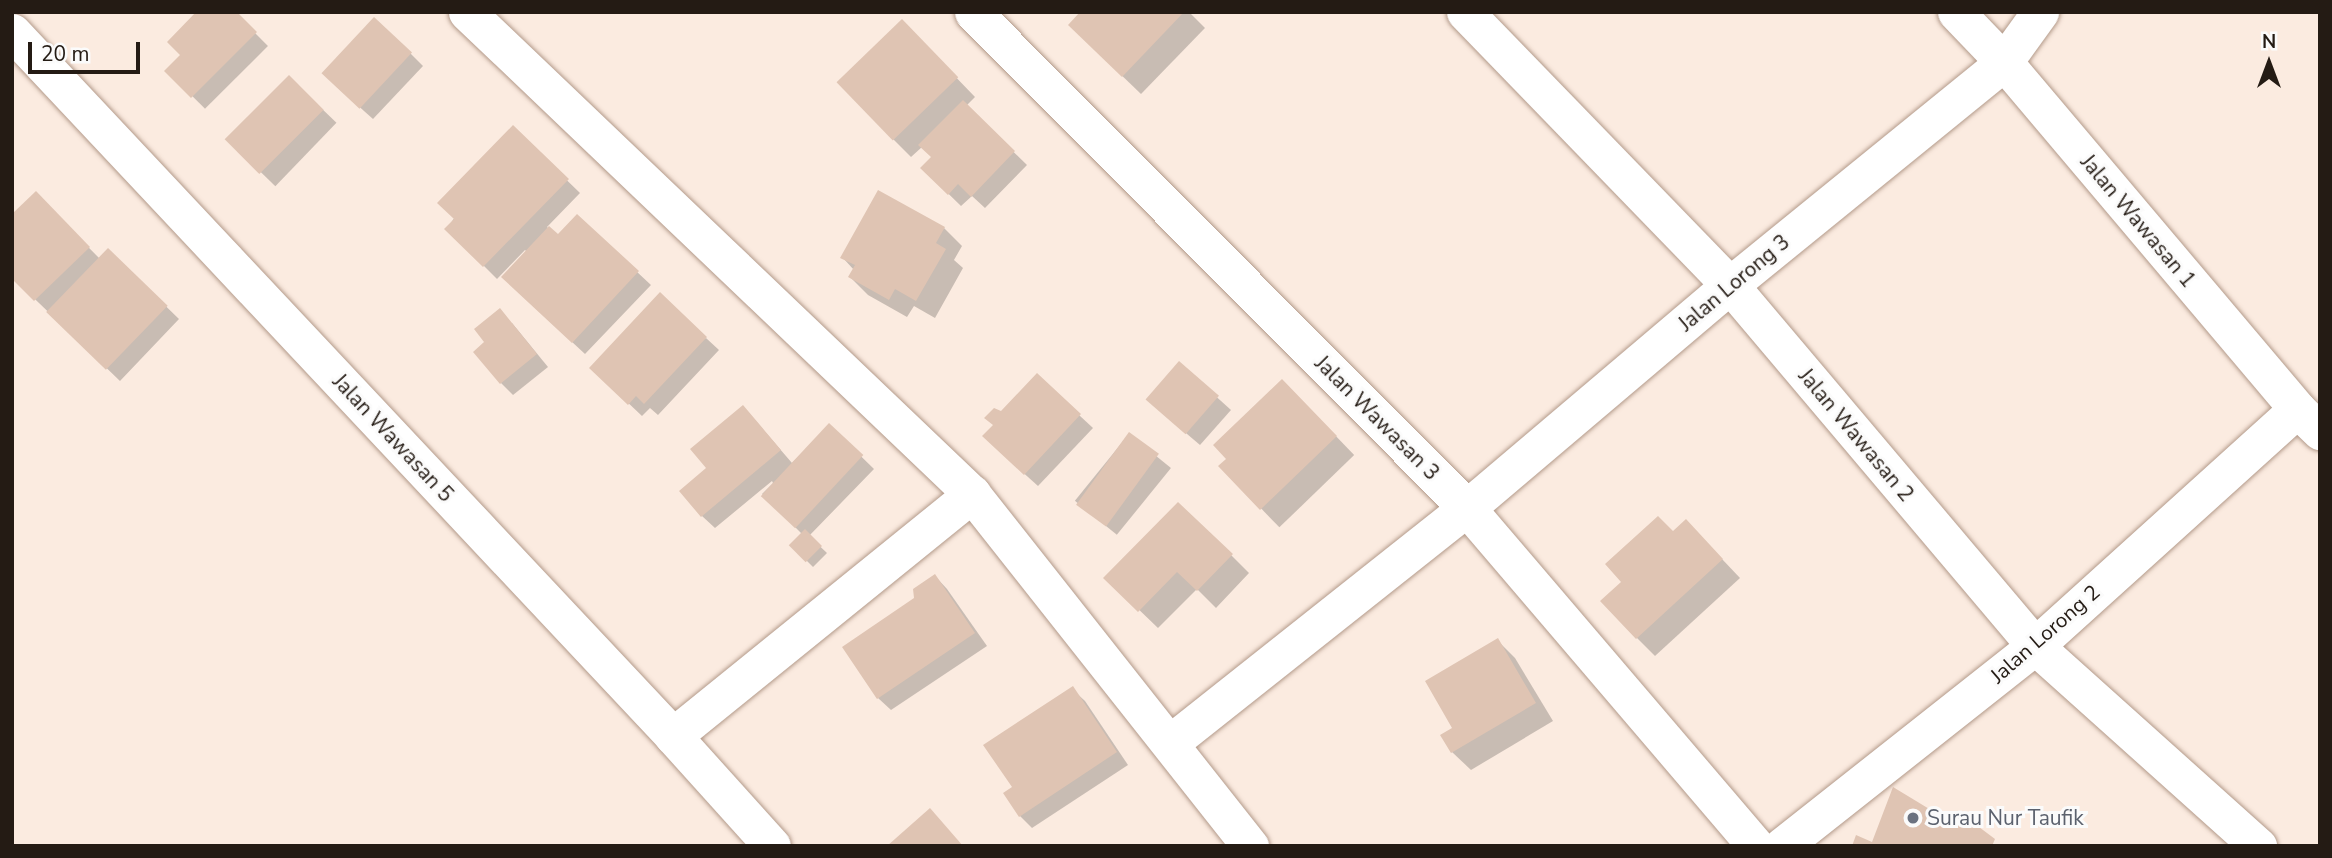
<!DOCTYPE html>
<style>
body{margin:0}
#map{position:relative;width:2332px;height:858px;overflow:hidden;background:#fbebe0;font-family:"Nunito Sans",sans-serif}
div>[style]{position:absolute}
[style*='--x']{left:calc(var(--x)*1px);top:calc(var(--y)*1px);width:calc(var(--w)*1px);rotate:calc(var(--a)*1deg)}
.shadow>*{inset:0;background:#0003;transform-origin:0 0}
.building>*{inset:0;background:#dfc4b3;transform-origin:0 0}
.roads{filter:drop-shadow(0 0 2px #b39a8a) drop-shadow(0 0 2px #b39a8a)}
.minor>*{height:37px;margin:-18.5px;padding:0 18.5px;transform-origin:18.5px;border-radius:18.5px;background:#fff}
.dots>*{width:19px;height:19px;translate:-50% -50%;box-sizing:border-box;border:4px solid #fbfbfb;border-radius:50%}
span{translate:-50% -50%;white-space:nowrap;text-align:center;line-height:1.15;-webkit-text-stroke:6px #fbfbfb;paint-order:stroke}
.street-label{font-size:21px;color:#241b14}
.worship-label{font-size:21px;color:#5b616d}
.left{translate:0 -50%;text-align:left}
.frame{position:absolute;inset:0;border:14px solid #241b14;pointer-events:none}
.north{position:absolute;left:2234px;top:28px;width:70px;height:70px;-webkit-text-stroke:5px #fbfbfb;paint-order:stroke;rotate:0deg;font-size:19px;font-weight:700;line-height:28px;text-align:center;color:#241b14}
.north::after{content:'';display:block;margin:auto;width:24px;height:32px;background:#241b14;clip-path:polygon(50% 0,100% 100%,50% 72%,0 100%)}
.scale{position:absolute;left:28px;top:42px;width:112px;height:32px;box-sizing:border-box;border:4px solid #241b14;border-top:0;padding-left:9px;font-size:21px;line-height:24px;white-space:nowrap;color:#241b14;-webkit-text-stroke:5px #fbfbfb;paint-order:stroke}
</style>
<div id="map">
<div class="shadow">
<div style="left:234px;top:12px;width:48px;height:89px;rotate:45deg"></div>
<div style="clip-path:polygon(1082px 12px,1189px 12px,1205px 28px,1141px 94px,1088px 43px)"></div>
<div style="clip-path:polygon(920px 40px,975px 97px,966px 106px,1027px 165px,985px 208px,972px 196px,961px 206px,922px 168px,933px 157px,922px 147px,911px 157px,893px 139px)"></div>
<div style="clip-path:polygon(410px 53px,423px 66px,373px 119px,336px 86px)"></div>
<div style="left:289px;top:77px;width:66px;height:88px;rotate:44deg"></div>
<div style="clip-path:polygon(513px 128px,580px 193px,547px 227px,558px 237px,577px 216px,651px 285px,585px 354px,516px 290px,527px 252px,525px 250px,497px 279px,447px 229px)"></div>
<div style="clip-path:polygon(36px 194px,100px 259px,108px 250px,179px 319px,120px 381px,12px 277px)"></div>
<div style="clip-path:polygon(944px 228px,962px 246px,954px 260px,963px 268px,935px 318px,914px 306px,907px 317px,868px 295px,850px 277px,854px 270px,843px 258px)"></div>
<div style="clip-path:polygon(512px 323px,548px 367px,513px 395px,501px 383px)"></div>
<div style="clip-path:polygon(706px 338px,719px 350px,658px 415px,650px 408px,642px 416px,604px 380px)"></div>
<div style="clip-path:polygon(1179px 363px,1231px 410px,1200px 445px,1160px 411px)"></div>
<div style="clip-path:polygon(1037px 376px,1093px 428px,1038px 486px,997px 449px,995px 426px,1001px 414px)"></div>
<div style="left:1300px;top:399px;width:78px;height:104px;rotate:46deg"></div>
<div style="clip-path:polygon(755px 420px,792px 463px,829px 425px,874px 469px,809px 536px,827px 553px,813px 567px,791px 545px,802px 534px,762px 494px,773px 483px,772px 481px,715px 528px,702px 516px,708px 468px)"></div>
<div style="left:1129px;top:434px;width:54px;height:86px;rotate:39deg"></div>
<div style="clip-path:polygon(1673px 533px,1704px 540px,1740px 578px,1655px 656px,1637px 638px,1624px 582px)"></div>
<div style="clip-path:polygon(1231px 555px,1249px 573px,1216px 608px,1197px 589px,1158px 628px,1106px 578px)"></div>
<div style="clip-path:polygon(935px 576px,947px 589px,987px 646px,891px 710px,878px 698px,916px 599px)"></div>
<div style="clip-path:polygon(1497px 640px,1515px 658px,1553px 721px,1471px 770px,1452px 752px,1455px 728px)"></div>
<div style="clip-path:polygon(1072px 689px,1085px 701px,1128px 765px,1032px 828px,1020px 816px,1014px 788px)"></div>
</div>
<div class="building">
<div style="clip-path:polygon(196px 12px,237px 12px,257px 32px,191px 98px,164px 71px,180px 55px,167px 42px)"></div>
<div style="clip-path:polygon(1080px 12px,1184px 12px,1122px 77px,1068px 25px)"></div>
<div style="left:374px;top:17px;width:52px;height:77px;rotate:43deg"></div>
<div style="left:902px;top:19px;width:81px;height:91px;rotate:46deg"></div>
<div style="left:289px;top:75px;width:49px;height:91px;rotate:45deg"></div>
<div style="clip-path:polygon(963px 100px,1015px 151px,971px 197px,958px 184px,948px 195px,920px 168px,931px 157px,918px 145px)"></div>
<div style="clip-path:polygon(513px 125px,569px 179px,483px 267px,444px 229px,454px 219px,437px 203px)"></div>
<div style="clip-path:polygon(878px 190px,945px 227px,936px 243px,946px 249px,916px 301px,895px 289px,889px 300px,848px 277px,855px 265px,840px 258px)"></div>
<div style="clip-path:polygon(36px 191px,90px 247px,34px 301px,12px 279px,12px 214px)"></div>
<div style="clip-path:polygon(577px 214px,639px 271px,572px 343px,501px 277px,549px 226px,558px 234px)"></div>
<div style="left:108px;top:248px;width:83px;height:89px;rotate:44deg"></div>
<div style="clip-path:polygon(660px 292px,707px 337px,644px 404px,636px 396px,628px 405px,589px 368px)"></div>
<div style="clip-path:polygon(500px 308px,537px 354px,500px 384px,473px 352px,484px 342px,474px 329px)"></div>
<div style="left:1179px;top:361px;width:53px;height:51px;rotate:41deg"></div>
<div style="clip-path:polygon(1037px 373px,1081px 414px,1024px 475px,982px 436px,993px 425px,984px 418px,994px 408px,1001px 411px)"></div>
<div style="clip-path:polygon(1282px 379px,1337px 436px,1260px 510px,1218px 466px,1226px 459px,1213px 445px)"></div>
<div style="clip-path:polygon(743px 405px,781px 450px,701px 517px,679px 491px,706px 468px,690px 449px)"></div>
<div style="left:829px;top:423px;width:47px;height:100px;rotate:43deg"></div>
<div style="left:1129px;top:432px;width:37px;height:90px;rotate:36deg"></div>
<div style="clip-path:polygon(1178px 502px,1233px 554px,1197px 591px,1177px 572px,1138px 612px,1103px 578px)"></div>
<div style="clip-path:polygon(1658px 516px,1673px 531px,1686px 519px,1723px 559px,1636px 639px,1600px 601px,1621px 582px,1605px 564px)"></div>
<div style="left:805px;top:529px;width:24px;height:23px;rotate:45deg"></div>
<div style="clip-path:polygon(935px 574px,975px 633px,877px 699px,842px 647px,914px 598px,913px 589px)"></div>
<div style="clip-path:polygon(1498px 638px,1536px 703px,1451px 753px,1440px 735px,1452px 728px,1425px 681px)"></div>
<div style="clip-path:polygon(1073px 686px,1117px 752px,1019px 817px,1003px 793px,1012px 787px,983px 745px)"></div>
<div style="clip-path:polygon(1893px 787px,1954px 824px,1959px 812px,1995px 839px,1992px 846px,1852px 846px,1856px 835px,1872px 842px)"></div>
<div style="clip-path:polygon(930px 808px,963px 846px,887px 846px)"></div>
</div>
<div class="roads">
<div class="minor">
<div style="--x:467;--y:12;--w:698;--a:43.67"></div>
<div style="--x:972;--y:494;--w:449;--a:51.7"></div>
<div style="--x:973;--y:12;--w:700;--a:45.12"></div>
<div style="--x:1467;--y:508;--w:445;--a:49.5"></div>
<div style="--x:1465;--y:12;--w:380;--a:45.9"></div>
<div style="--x:1730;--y:285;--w:473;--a:49.8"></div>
<div style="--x:2035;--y:646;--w:300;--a:41.9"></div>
<div style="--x:1956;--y:12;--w:69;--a:46.2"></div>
<div style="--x:2004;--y:62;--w:454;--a:49.8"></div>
<div style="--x:2297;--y:409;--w:32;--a:44"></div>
<div style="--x:12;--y:32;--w:966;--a:46.8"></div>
<div style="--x:673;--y:736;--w:148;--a:48"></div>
<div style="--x:673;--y:736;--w:385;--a:-39"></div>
<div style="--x:1170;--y:743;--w:379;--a:-38.4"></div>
<div style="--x:1467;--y:508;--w:345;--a:-40.3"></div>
<div style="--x:1730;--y:285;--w:353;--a:-39.1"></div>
<div style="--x:2004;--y:62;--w:62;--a:-54.2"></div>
<div style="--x:1782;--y:846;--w:323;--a:-38.3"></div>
<div style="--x:2035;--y:646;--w:353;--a:-42.1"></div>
</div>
</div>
<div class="dots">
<div style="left:1913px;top:818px;background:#6b7280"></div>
</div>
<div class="street-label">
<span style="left:2138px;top:221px;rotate:50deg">Jalan Wawasan 1</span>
<span style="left:1734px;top:283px;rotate:-40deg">Jalan Lorong 3</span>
<span style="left:1377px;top:418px;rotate:45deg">Jalan Wawasan 3</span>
<span style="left:1856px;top:435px;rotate:50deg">Jalan Wawasan 2</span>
<span style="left:393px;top:438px;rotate:47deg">Jalan Wawasan 5</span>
<span style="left:2045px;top:634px;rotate:-41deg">Jalan Lorong 2</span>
</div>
<div class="worship-label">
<span class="left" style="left:1927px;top:818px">Surau Nur Taufik</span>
</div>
<div class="frame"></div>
<div class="north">N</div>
<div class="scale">20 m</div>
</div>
